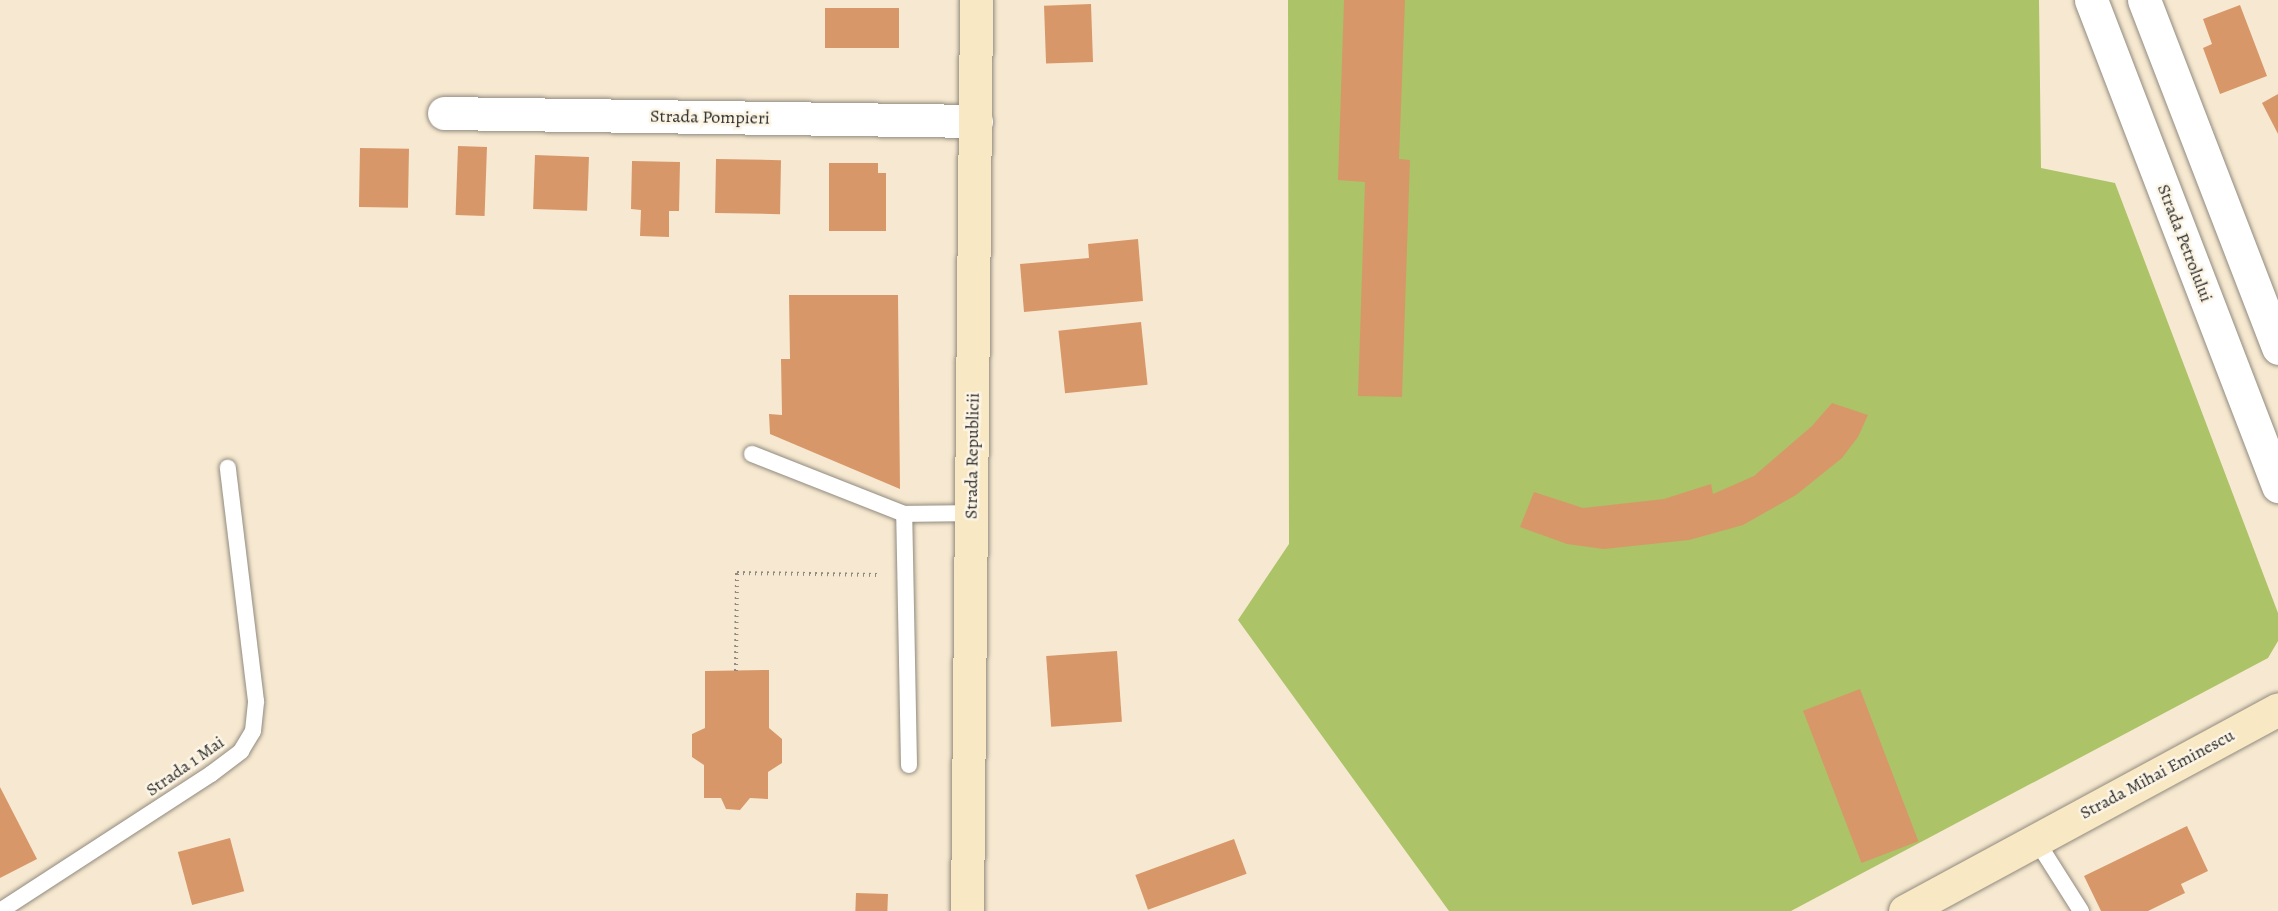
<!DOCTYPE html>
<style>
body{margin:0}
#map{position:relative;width:2278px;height:911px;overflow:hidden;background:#f7e9d1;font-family:Alegreya,serif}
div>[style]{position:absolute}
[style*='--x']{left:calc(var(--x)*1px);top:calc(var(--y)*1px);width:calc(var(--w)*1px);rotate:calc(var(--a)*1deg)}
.green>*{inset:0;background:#acc368}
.building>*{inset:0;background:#d89769;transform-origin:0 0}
.path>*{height:4px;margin-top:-2px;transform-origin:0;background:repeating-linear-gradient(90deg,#918a7e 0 1.5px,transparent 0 6px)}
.roads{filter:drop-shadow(0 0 2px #918a7e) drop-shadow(0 0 2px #918a7e)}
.service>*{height:16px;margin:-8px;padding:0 8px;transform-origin:8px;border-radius:8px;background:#fff}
.minor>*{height:33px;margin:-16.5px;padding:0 16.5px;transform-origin:16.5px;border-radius:16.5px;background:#fff}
.tertiary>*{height:33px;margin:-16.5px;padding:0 16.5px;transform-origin:16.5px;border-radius:16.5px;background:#fff}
.secondary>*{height:33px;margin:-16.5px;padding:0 16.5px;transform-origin:16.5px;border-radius:16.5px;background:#f8e8c3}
span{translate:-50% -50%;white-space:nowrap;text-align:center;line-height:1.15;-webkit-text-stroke:5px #fcf5e5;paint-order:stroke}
.street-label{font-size:18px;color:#2b2b2b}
</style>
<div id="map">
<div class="green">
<div style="clip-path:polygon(1288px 0,2039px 0,2041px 168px,2115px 183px,2278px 613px,2278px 641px,2268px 658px,1791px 911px,1449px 911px,1238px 620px,1289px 544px)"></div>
</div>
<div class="building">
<div style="clip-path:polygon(1344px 0,1405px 0,1399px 159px,1410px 160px,1402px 397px,1358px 396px,1365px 182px,1338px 180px)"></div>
<div style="left:1091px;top:4px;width:58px;height:47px;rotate:88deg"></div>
<div style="clip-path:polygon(2240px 5px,2267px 76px,2220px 94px,2203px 48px,2212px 44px,2203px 19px)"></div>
<div style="left:899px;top:8px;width:40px;height:74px;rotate:90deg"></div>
<div style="clip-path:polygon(2278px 94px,2278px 134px,2262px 103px)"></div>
<div style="left:458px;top:146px;width:29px;height:69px;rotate:2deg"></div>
<div style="left:360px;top:148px;width:49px;height:59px;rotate:1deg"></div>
<div style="left:535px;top:155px;width:54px;height:54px;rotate:2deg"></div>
<div style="left:716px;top:159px;width:65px;height:54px;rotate:1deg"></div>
<div style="clip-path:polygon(632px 161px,680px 162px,679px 211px,669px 211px,669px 237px,640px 236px,641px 210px,631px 209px)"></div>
<div style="clip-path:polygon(829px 163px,878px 163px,878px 173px,886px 173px,886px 231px,829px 231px)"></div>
<div style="clip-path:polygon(1138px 239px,1143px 301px,1024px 312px,1020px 264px,1089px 258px,1088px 244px)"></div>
<div style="clip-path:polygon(789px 295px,898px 295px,900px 489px,770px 434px,769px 414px,782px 415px,781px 359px,790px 359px)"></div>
<div style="left:1141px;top:322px;width:63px;height:83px;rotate:84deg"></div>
<div style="clip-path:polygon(1832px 403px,1868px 415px,1858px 437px,1842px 458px,1796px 495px,1743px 525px,1689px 540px,1604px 549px,1567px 544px,1520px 527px,1534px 492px,1583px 508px,1664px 499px,1711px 484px,1713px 494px,1754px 476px,1812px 426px)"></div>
<div style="left:1117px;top:651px;width:71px;height:71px;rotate:86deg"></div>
<div style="clip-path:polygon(769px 670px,769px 728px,782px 739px,782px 763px,768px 772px,768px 799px,750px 798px,740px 810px,726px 809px,721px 798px,704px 798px,704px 765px,692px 757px,692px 734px,705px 728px,705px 671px)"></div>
<div style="left:1860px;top:689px;width:163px;height:61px;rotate:69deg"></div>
<div style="clip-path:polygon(0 787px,37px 859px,0 878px)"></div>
<div style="clip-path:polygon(2187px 826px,2208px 871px,2181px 884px,2185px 893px,2148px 911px,2101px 911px,2084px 876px)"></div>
<div style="left:230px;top:838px;width:55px;height:54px;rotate:75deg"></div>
<div style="left:1234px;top:839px;width:37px;height:105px;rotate:70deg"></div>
<div style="left:856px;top:893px;width:32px;height:18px;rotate:2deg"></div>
</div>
<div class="path">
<div style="--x:736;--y:671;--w:98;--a:-89.4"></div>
<div style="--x:737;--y:573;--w:143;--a:0.8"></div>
</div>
<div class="roads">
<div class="service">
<div style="--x:752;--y:454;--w:163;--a:21.5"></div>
<div style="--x:909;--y:765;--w:251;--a:-91.1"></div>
<div style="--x:904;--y:514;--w:68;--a:-0.8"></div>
<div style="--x:2036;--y:840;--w:84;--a:57.6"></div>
<div style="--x:0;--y:911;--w:252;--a:-33"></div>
<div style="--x:211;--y:774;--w:38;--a:-37"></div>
<div style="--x:241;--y:751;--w:23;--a:-59"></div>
<div style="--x:253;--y:731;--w:30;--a:-84"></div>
<div style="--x:256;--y:701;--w:235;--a:-96.9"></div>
</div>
<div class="minor">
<div style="--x:444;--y:113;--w:532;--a:0.86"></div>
</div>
<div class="tertiary">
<div style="--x:2091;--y:0;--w:521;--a:68.95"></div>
<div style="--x:2144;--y:0;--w:373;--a:68.9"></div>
</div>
<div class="secondary">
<div style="--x:967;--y:911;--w:911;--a:-89.43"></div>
<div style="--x:1905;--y:911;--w:424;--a:-28.4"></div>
</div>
</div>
<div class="street-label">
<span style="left:710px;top:117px;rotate:1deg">Strada Pompieri</span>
<span style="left:2185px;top:243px;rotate:69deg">Strada Petrolului</span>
<span style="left:972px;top:456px;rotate:-89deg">Strada Republicii</span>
<span style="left:185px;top:766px;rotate:-35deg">Strada 1 Mai</span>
<span style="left:2157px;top:774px;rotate:-28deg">Strada Mihai Eminescu</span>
</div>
</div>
